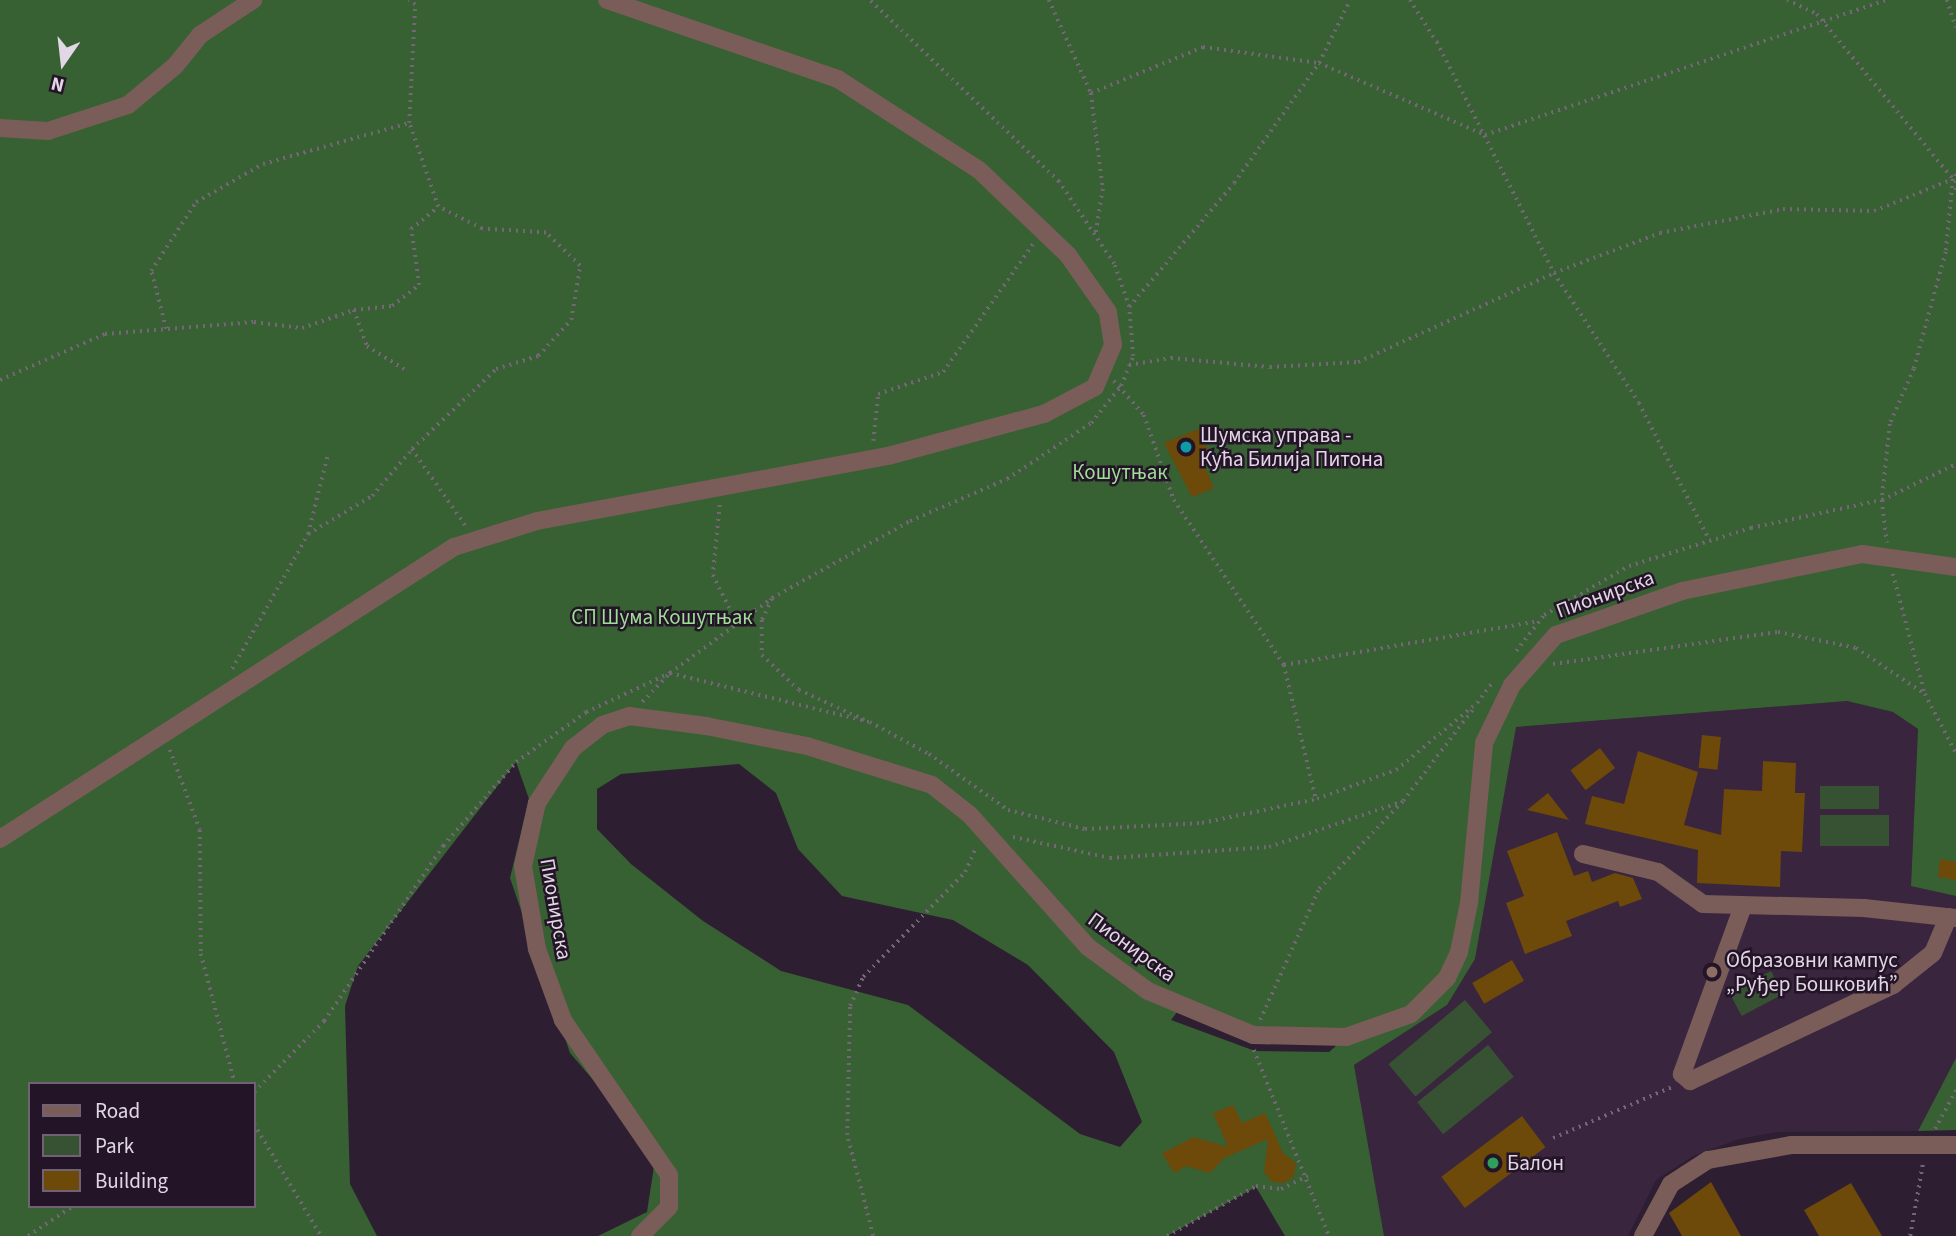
<!DOCTYPE html>
<meta charset="utf-8">
<style>
body{margin:0}
#map{position:relative;width:1956px;height:1236px;overflow:hidden;background:#2e1e32;font-family:"Source Sans 3",sans-serif}
div>[style]{position:absolute}
[style*='--x']{left:calc(var(--x)*1px);top:calc(var(--y)*1px);width:calc(var(--w)*1px);rotate:calc(var(--a)*1deg)}
.built>*{inset:0;background:#39253e}
.green>*{inset:0;background:#375233;transform-origin:0 0}
.forest>*{inset:0;background:#376132}
.building>*{inset:0;background:#6d490a;transform-origin:0 0}
.path>*{height:3.5px;margin-top:-1.75px;transform-origin:0;background:repeating-linear-gradient(90deg,#746677 0 2px,transparent 0 7px)}
.minor>*{height:18px;margin:-9px;padding:0 9px;transform-origin:9px;border-radius:9px;background:#7a5c59}
.dots>*{width:19px;height:19px;translate:-50% -50%;box-sizing:border-box;border:4px solid #241428;border-radius:50%}
span{translate:-50% -50%;white-space:nowrap;text-align:center;line-height:1.15;-webkit-text-stroke:5px #241428;paint-order:stroke}
.poi-label{font-size:21px;color:#e2d7e4}
.left{translate:0 -50%;text-align:left}
.park-label{font-size:21px;color:#9fde96}
.street-label{font-size:21px;color:#e2d7e4}
.legend{position:absolute;left:28px;top:1082px;width:228px;height:126px;box-sizing:border-box;background:#241428;border:2px solid #706273;margin:0;padding:9px 12px;list-style:none;font-size:21px;color:#e2d7e4}
.legend li{display:flex;align-items:center;gap:14px;height:35px}
.legend b{width:35px;border:2px solid #706273}
.north{position:absolute;left:28px;top:28px;width:70px;height:70px;-webkit-text-stroke:5px #241428;paint-order:stroke;rotate:194deg;font-size:19px;font-weight:700;line-height:28px;text-align:center;color:#e2d7e4}
.north::after{content:'';display:block;margin:auto;width:24px;height:32px;background:#e2d7e4;clip-path:polygon(50% 0,100% 100%,50% 72%,0 100%)}
</style>
<div id="map">
<div class="built">
<div style="clip-path:polygon(1847px 701px,1893px 712px,1918px 729px,1911px 885px,1956px 896px,1956px 1058px,1918px 1131px,1777px 1132px,1739px 1139px,1693px 1156px,1656px 1180px,1628px 1236px,1384px 1236px,1354px 1065px,1447px 1005px,1475px 959px,1515px 727px)"></div>
</div>
<div class="green">
<div style="left:1820px;top:786px;width:59px;height:23px"></div>
<div style="left:1889px;top:815px;width:31px;height:69px;rotate:90deg"></div>
<div style="left:1771px;top:971px;width:26px;height:47px;rotate:62deg"></div>
<div style="left:1465px;top:1000px;width:42px;height:100px;rotate:50deg"></div>
<div style="left:1488px;top:1045px;width:41px;height:91px;rotate:51deg"></div>
</div>
<div class="forest">
<div style="clip-path:polygon(evenodd,0 0,1956px 0,1956px 896px,1911px 886px,1918px 729px,1893px 712px,1847px 701px,1516px 727px,1475px 959px,1447px 1005px,1354px 1065px,1384px 1236px,1285px 1236px,1256px 1187px,1167px 1236px,598px 1236px,647px 1212px,656px 1153px,570px 1053px,510px 878px,529px 799px,516px 762px,358px 966px,345px 1006px,350px 1184px,377px 1236px,0 1236px,0 0,739px 764px,776px 793px,798px 849px,842px 896px,953px 920px,1028px 965px,1114px 1052px,1142px 1122px,1120px 1147px,1080px 1134px,908px 1005px,781px 971px,703px 921px,631px 864px,597px 829px,597px 789px,621px 774px,739px 764px,0 0,1180px 1008px,1306px 1040px,1345px 1038px,1329px 1052px,1255px 1051px,1171px 1020px,1180px 1008px,0 0,30px 1084px,254px 1084px,254px 1206px,30px 1206px,30px 1084px)"></div>
<div style="clip-path:polygon(1956px 1058px,1956px 1130px,1918px 1131px)"></div>
</div>
<div class="building">
<div style="clip-path:polygon(1198px 429px,1208px 450px,1199px 454px,1214px 488px,1192px 497px,1164px 443px)"></div>
<div style="left:1702px;top:735px;width:19px;height:33px;rotate:6deg"></div>
<div style="left:1600px;top:748px;width:25px;height:37px;rotate:53deg"></div>
<div style="clip-path:polygon(1638px 751px,1698px 772px,1684px 825px,1721px 835px,1724px 789px,1762px 791px,1763px 761px,1796px 763px,1795px 793px,1805px 793px,1802px 852px,1781px 851px,1780px 887px,1697px 883px,1698px 850px,1585px 824px,1592px 796px,1624px 804px)"></div>
<div style="clip-path:polygon(1548px 793px,1569px 820px,1527px 810px)"></div>
<div style="clip-path:polygon(1557px 832px,1574px 876px,1588px 871px,1592px 882px,1615px 873px,1633px 878px,1642px 899px,1620px 907px,1618px 901px,1566px 921px,1572px 936px,1525px 954px,1506px 903px,1524px 896px,1507px 851px)"></div>
<div style="clip-path:polygon(1940px 859px,1956px 862px,1956px 880px,1938px 877px)"></div>
<div style="left:1512px;top:960px;width:24px;height:46px;rotate:60deg"></div>
<div style="clip-path:polygon(1233px 1105px,1242px 1123px,1265px 1113px,1283px 1153px,1296px 1163px,1294px 1176px,1284px 1183px,1272px 1182px,1264px 1172px,1268px 1139px,1224px 1158px,1210px 1173px,1186px 1166px,1174px 1173px,1162px 1153px,1194px 1137px,1228px 1147px,1213px 1113px)"></div>
<div style="left:1522px;top:1116px;width:39px;height:101px;rotate:53deg"></div>
<div style="clip-path:polygon(1711px 1182px,1741px 1236px,1682px 1236px,1669px 1213px)"></div>
<div style="clip-path:polygon(1851px 1183px,1882px 1236px,1819px 1236px,1804px 1210px)"></div>
</div>
<div class="path">
<div style="--x:1049;--y:0;--w:102;--a:65.7"></div>
<div style="--x:1091;--y:93;--w:97;--a:82.9"></div>
<div style="--x:1103;--y:189;--w:44;--a:99.2"></div>
<div style="--x:1410;--y:0;--w:50;--a:57.3"></div>
<div style="--x:1437;--y:42;--w:259;--a:63.1"></div>
<div style="--x:1554;--y:273;--w:155;--a:56.8"></div>
<div style="--x:1639;--y:403;--w:153;--a:62.8"></div>
<div style="--x:1787;--y:0;--w:33;--a:25"></div>
<div style="--x:1817;--y:14;--w:214;--a:50.5"></div>
<div style="--x:1953;--y:179;--w:73;--a:95.5"></div>
<div style="--x:1946;--y:252;--w:121;--a:105.3"></div>
<div style="--x:1914;--y:369;--w:60;--a:113.6"></div>
<div style="--x:1890;--y:424;--w:76;--a:96"></div>
<div style="--x:1882;--y:500;--w:43;--a:83.4"></div>
<div style="--x:1947;--y:0;--w:29;--a:72"></div>
<div style="--x:1091;--y:93;--w:121;--a:-22.3"></div>
<div style="--x:1203;--y:47;--w:117;--a:7.9"></div>
<div style="--x:1319;--y:63;--w:181;--a:23.4"></div>
<div style="--x:1485;--y:135;--w:424;--a:-18.6"></div>
<div style="--x:1956;--y:174;--w:18;--a:90"></div>
<div style="--x:1129;--y:307;--w:162;--a:-49.7"></div>
<div style="--x:1234;--y:183;--w:147;--a:-54.7"></div>
<div style="--x:1319;--y:63;--w:70;--a:-63.8"></div>
<div style="--x:354;--y:310;--w:38;--a:-6"></div>
<div style="--x:392;--y:306;--w:34;--a:-38"></div>
<div style="--x:419;--y:285;--w:57;--a:-98.1"></div>
<div style="--x:411;--y:229;--w:35;--a:-39"></div>
<div style="--x:166;--y:329;--w:60;--a:-104.5"></div>
<div style="--x:151;--y:271;--w:82;--a:-56.9"></div>
<div style="--x:196;--y:202;--w:77;--a:-29.6"></div>
<div style="--x:263;--y:164;--w:152;--a:-15.7"></div>
<div style="--x:1129;--y:365;--w:43;--a:-9.5"></div>
<div style="--x:1171;--y:358;--w:99;--a:5.2"></div>
<div style="--x:1270;--y:367;--w:88;--a:-3.3"></div>
<div style="--x:1358;--y:362;--w:215;--a:-24.4"></div>
<div style="--x:1554;--y:273;--w:113;--a:-20.7"></div>
<div style="--x:1660;--y:233;--w:125;--a:-11"></div>
<div style="--x:1783;--y:209;--w:91;--a:1.3"></div>
<div style="--x:1874;--y:211;--w:85;--a:-22.1"></div>
<div style="--x:0;--y:380;--w:115;--a:-23.7"></div>
<div style="--x:105;--y:334;--w:149;--a:-4.6"></div>
<div style="--x:254;--y:322;--w:48;--a:7.1"></div>
<div style="--x:302;--y:328;--w:55;--a:-19.1"></div>
<div style="--x:354;--y:310;--w:38;--a:70"></div>
<div style="--x:367;--y:346;--w:44;--a:31.9"></div>
<div style="--x:1114;--y:381;--w:45;--a:48.6"></div>
<div style="--x:1144;--y:415;--w:90;--a:70.6"></div>
<div style="--x:1174;--y:500;--w:198;--a:56.3"></div>
<div style="--x:1284;--y:665;--w:138;--a:76.6"></div>
<div style="--x:873;--y:441;--w:47;--a:-83.9"></div>
<div style="--x:878;--y:394;--w:69;--a:-18.7"></div>
<div style="--x:943;--y:372;--w:156;--a:-54.9"></div>
<div style="--x:412;--y:449;--w:93;--a:55.1"></div>
<div style="--x:720;--y:505;--w:70;--a:95.7"></div>
<div style="--x:713;--y:575;--w:54;--a:63.4"></div>
<div style="--x:308;--y:534;--w:74;--a:-30.7"></div>
<div style="--x:372;--y:496;--w:62;--a:-49.6"></div>
<div style="--x:412;--y:449;--w:116;--a:-43.6"></div>
<div style="--x:496;--y:369;--w:44;--a:-17.2"></div>
<div style="--x:538;--y:356;--w:49;--a:-47.5"></div>
<div style="--x:571;--y:320;--w:55;--a:-80.5"></div>
<div style="--x:580;--y:266;--w:47;--a:-135.9"></div>
<div style="--x:546;--y:233;--w:64;--a:-176.4"></div>
<div style="--x:482;--y:229;--w:49;--a:-153.4"></div>
<div style="--x:438;--y:207;--w:89;--a:-109"></div>
<div style="--x:409;--y:123;--w:118;--a:-87.1"></div>
<div style="--x:415;--y:5;--w:8;--a:-140"></div>
<div style="--x:1893;--y:574;--w:124;--a:75.1"></div>
<div style="--x:772;--y:599;--w:23;--a:115"></div>
<div style="--x:762;--y:620;--w:35;--a:90"></div>
<div style="--x:762;--y:655;--w:51;--a:43.4"></div>
<div style="--x:799;--y:690;--w:72;--a:24.4"></div>
<div style="--x:1516;--y:651;--w:46;--a:-52.1"></div>
<div style="--x:1544;--y:615;--w:98;--a:-30"></div>
<div style="--x:1629;--y:566;--w:128;--a:-17.3"></div>
<div style="--x:1751;--y:528;--w:134;--a:-12.1"></div>
<div style="--x:1882;--y:500;--w:82;--a:-25.9"></div>
<div style="--x:1553;--y:664;--w:227;--a:-8.1"></div>
<div style="--x:1778;--y:632;--w:80;--a:11.6"></div>
<div style="--x:1856;--y:648;--w:83;--a:33.7"></div>
<div style="--x:1925;--y:694;--w:67;--a:62.3"></div>
<div style="--x:1284;--y:665;--w:259;--a:-9.8"></div>
<div style="--x:232;--y:669;--w:155;--a:-60.6"></div>
<div style="--x:308;--y:534;--w:79;--a:-76.1"></div>
<div style="--x:642;--y:702;--w:40;--a:-46"></div>
<div style="--x:670;--y:673;--w:127;--a:-36.3"></div>
<div style="--x:772;--y:598;--w:158;--a:-29.2"></div>
<div style="--x:910;--y:521;--w:106;--a:-23.4"></div>
<div style="--x:1007;--y:479;--w:101;--a:-33.7"></div>
<div style="--x:1091;--y:423;--w:48;--a:-51"></div>
<div style="--x:1121;--y:386;--w:32;--a:-68"></div>
<div style="--x:1133;--y:356;--w:49;--a:-94.7"></div>
<div style="--x:1129;--y:307;--w:46;--a:-109.2"></div>
<div style="--x:1114;--y:264;--w:99;--a:-123.9"></div>
<div style="--x:1059;--y:182;--w:263;--a:-136.2"></div>
<div style="--x:170;--y:750;--w:85;--a:69.4"></div>
<div style="--x:200;--y:830;--w:124;--a:89.5"></div>
<div style="--x:201;--y:954;--w:134;--a:75.3"></div>
<div style="--x:1013;--y:837;--w:99;--a:12.2"></div>
<div style="--x:1110;--y:858;--w:159;--a:-4"></div>
<div style="--x:1269;--y:847;--w:139;--a:-18.8"></div>
<div style="--x:1260;--y:1020;--w:144;--a:-65.8"></div>
<div style="--x:1319;--y:889;--w:122;--a:-46.3"></div>
<div style="--x:1403;--y:801;--w:116;--a:-52.7"></div>
<div style="--x:1254;--y:1050;--w:201;--a:68"></div>
<div style="--x:254;--y:1092;--w:100;--a:-45.4"></div>
<div style="--x:324;--y:1021;--w:212;--a:-55.8"></div>
<div style="--x:443;--y:846;--w:111;--a:-49"></div>
<div style="--x:516;--y:762;--w:86;--a:-35.5"></div>
<div style="--x:586;--y:712;--w:93;--a:-24.9"></div>
<div style="--x:670;--y:673;--w:206;--a:13.8"></div>
<div style="--x:870;--y:722;--w:67;--a:28.5"></div>
<div style="--x:929;--y:754;--w:97;--a:35.3"></div>
<div style="--x:1008;--y:810;--w:79;--a:13.9"></div>
<div style="--x:1085;--y:829;--w:117;--a:-2.9"></div>
<div style="--x:1202;--y:823;--w:117;--a:-11.8"></div>
<div style="--x:1317;--y:799;--w:84;--a:-20.2"></div>
<div style="--x:1396;--y:770;--w:105;--a:-39.6"></div>
<div style="--x:1477;--y:703;--w:26;--a:-53"></div>
<div style="--x:254;--y:1124;--w:131;--a:59.1"></div>
<div style="--x:1935;--y:1129;--w:44;--a:-61.7"></div>
<div style="--x:1553;--y:1138;--w:129;--a:-23.2"></div>
<div style="--x:28;--y:1236;--w:54;--a:-33.7"></div>
<div style="--x:873;--y:1236;--w:104;--a:-104.4"></div>
<div style="--x:847;--y:1135;--w:129;--a:-88.7"></div>
<div style="--x:850;--y:1006;--w:32;--a:-66"></div>
<div style="--x:863;--y:977;--w:146;--a:-45.8"></div>
<div style="--x:965;--y:872;--w:27;--a:-66"></div>
<div style="--x:1167;--y:1236;--w:102;--a:-29.3"></div>
<div style="--x:1256;--y:1186;--w:25;--a:7"></div>
<div style="--x:1281;--y:1189;--w:30;--a:-26"></div>
<div style="--x:1910;--y:1236;--w:75;--a:-80"></div>
</div>
<div class="minor">
<div style="--x:0;--y:128;--w:48;--a:3.6"></div>
<div style="--x:48;--y:131;--w:84;--a:-18"></div>
<div style="--x:128;--y:105;--w:61;--a:-39.7"></div>
<div style="--x:175;--y:66;--w:40;--a:-51"></div>
<div style="--x:200;--y:35;--w:64;--a:-33.4"></div>
<div style="--x:0;--y:839;--w:540;--a:-32.75"></div>
<div style="--x:454;--y:547;--w:87;--a:-17.4"></div>
<div style="--x:537;--y:521;--w:357;--a:-10.5"></div>
<div style="--x:888;--y:456;--w:162;--a:-15.1"></div>
<div style="--x:1044;--y:414;--w:58;--a:-27.9"></div>
<div style="--x:1095;--y:387;--w:46;--a:-66.8"></div>
<div style="--x:1113;--y:345;--w:33;--a:-99"></div>
<div style="--x:1108;--y:312;--w:70;--a:-125.1"></div>
<div style="--x:1068;--y:255;--w:123;--a:-136.3"></div>
<div style="--x:979;--y:170;--w:168;--a:-147.2"></div>
<div style="--x:838;--y:79;--w:244;--a:-161.1"></div>
<div style="--x:1583;--y:854;--w:77;--a:13.5"></div>
<div style="--x:1658;--y:872;--w:55;--a:35.4"></div>
<div style="--x:1703;--y:904;--w:161;--a:1.4"></div>
<div style="--x:1864;--y:908;--w:93;--a:6.2"></div>
<div style="--x:1743;--y:906;--w:179;--a:110"></div>
<div style="--x:1682;--y:1074;--w:11;--a:41"></div>
<div style="--x:1690;--y:1081;--w:225;--a:-25.3"></div>
<div style="--x:1893;--y:985;--w:51;--a:-38.7"></div>
<div style="--x:1933;--y:953;--w:39;--a:-67"></div>
<div style="--x:640;--y:1236;--w:41;--a:-45"></div>
<div style="--x:669;--y:1207;--w:32;--a:-90"></div>
<div style="--x:669;--y:1175;--w:188;--a:-124.4"></div>
<div style="--x:563;--y:1020;--w:76;--a:-110.1"></div>
<div style="--x:537;--y:949;--w:84;--a:-99.6"></div>
<div style="--x:523;--y:866;--w:65;--a:-77.5"></div>
<div style="--x:537;--y:803;--w:66;--a:-56.8"></div>
<div style="--x:573;--y:748;--w:37;--a:-38"></div>
<div style="--x:602;--y:725;--w:28;--a:-18"></div>
<div style="--x:629;--y:716;--w:78;--a:7.4"></div>
<div style="--x:706;--y:726;--w:103;--a:11.2"></div>
<div style="--x:807;--y:746;--w:131;--a:17.3"></div>
<div style="--x:932;--y:785;--w:48;--a:38.3"></div>
<div style="--x:970;--y:815;--w:177;--a:48.2"></div>
<div style="--x:1088;--y:947;--w:74;--a:36.3"></div>
<div style="--x:1148;--y:991;--w:114;--a:22.7"></div>
<div style="--x:1253;--y:1035;--w:93;--a:1.2"></div>
<div style="--x:1346;--y:1037;--w:69;--a:-19.5"></div>
<div style="--x:1411;--y:1014;--w:51;--a:-45"></div>
<div style="--x:1447;--y:978;--w:29;--a:-65"></div>
<div style="--x:1459;--y:952;--w:50;--a:-78.5"></div>
<div style="--x:1469;--y:903;--w:161;--a:-84.6"></div>
<div style="--x:1484;--y:743;--w:64;--a:-64.2"></div>
<div style="--x:1512;--y:685;--w:67;--a:-48.7"></div>
<div style="--x:1556;--y:635;--w:133;--a:-19.2"></div>
<div style="--x:1682;--y:591;--w:184;--a:-11.6"></div>
<div style="--x:1862;--y:554;--w:95;--a:7.9"></div>
<div style="--x:1643;--y:1236;--w:59;--a:-61.7"></div>
<div style="--x:1671;--y:1184;--w:44;--a:-33"></div>
<div style="--x:1708;--y:1160;--w:84;--a:-10.2"></div>
<div style="--x:1791;--y:1145;--w:165;--a:0"></div>
</div>
<div class="dots">
<div style="left:1186px;top:447px;background:#0f9aa8"></div>
<div style="left:1712px;top:972px;background:#8d6e63"></div>
<div style="left:1493px;top:1163px;background:#2e9e5b"></div>
</div>
<div class="poi-label">
<span class="left" style="left:1200px;top:447px">Шумска управа -<br>Кућа Билија Питона</span>
<span class="left" style="left:1726px;top:972px">Образовни кампус<br>„Руђер Бошковић”</span>
<span class="left" style="left:1507px;top:1163px">Балон</span>
</div>
<div class="park-label">
<span style="left:1120px;top:472px">Кошутњак</span>
<span style="left:662px;top:617px">СП Шума Кошутњак</span>
</div>
<div class="street-label">
<span style="left:1605px;top:594px;rotate:-20deg">Пионирска</span>
<span style="left:556px;top:909px;rotate:80deg">Пионирска</span>
<span style="left:1132px;top:947px;rotate:36deg">Пионирска</span>
</div>
<ul class="legend">
<li><b style="height:9px;background:#7a5c59"></b>Road</li>
<li><b style="height:19px;background:#375233"></b>Park</li>
<li><b style="height:19px;background:#6d490a"></b>Building</li>
</ul>
<div class="north">N</div>
</div>
